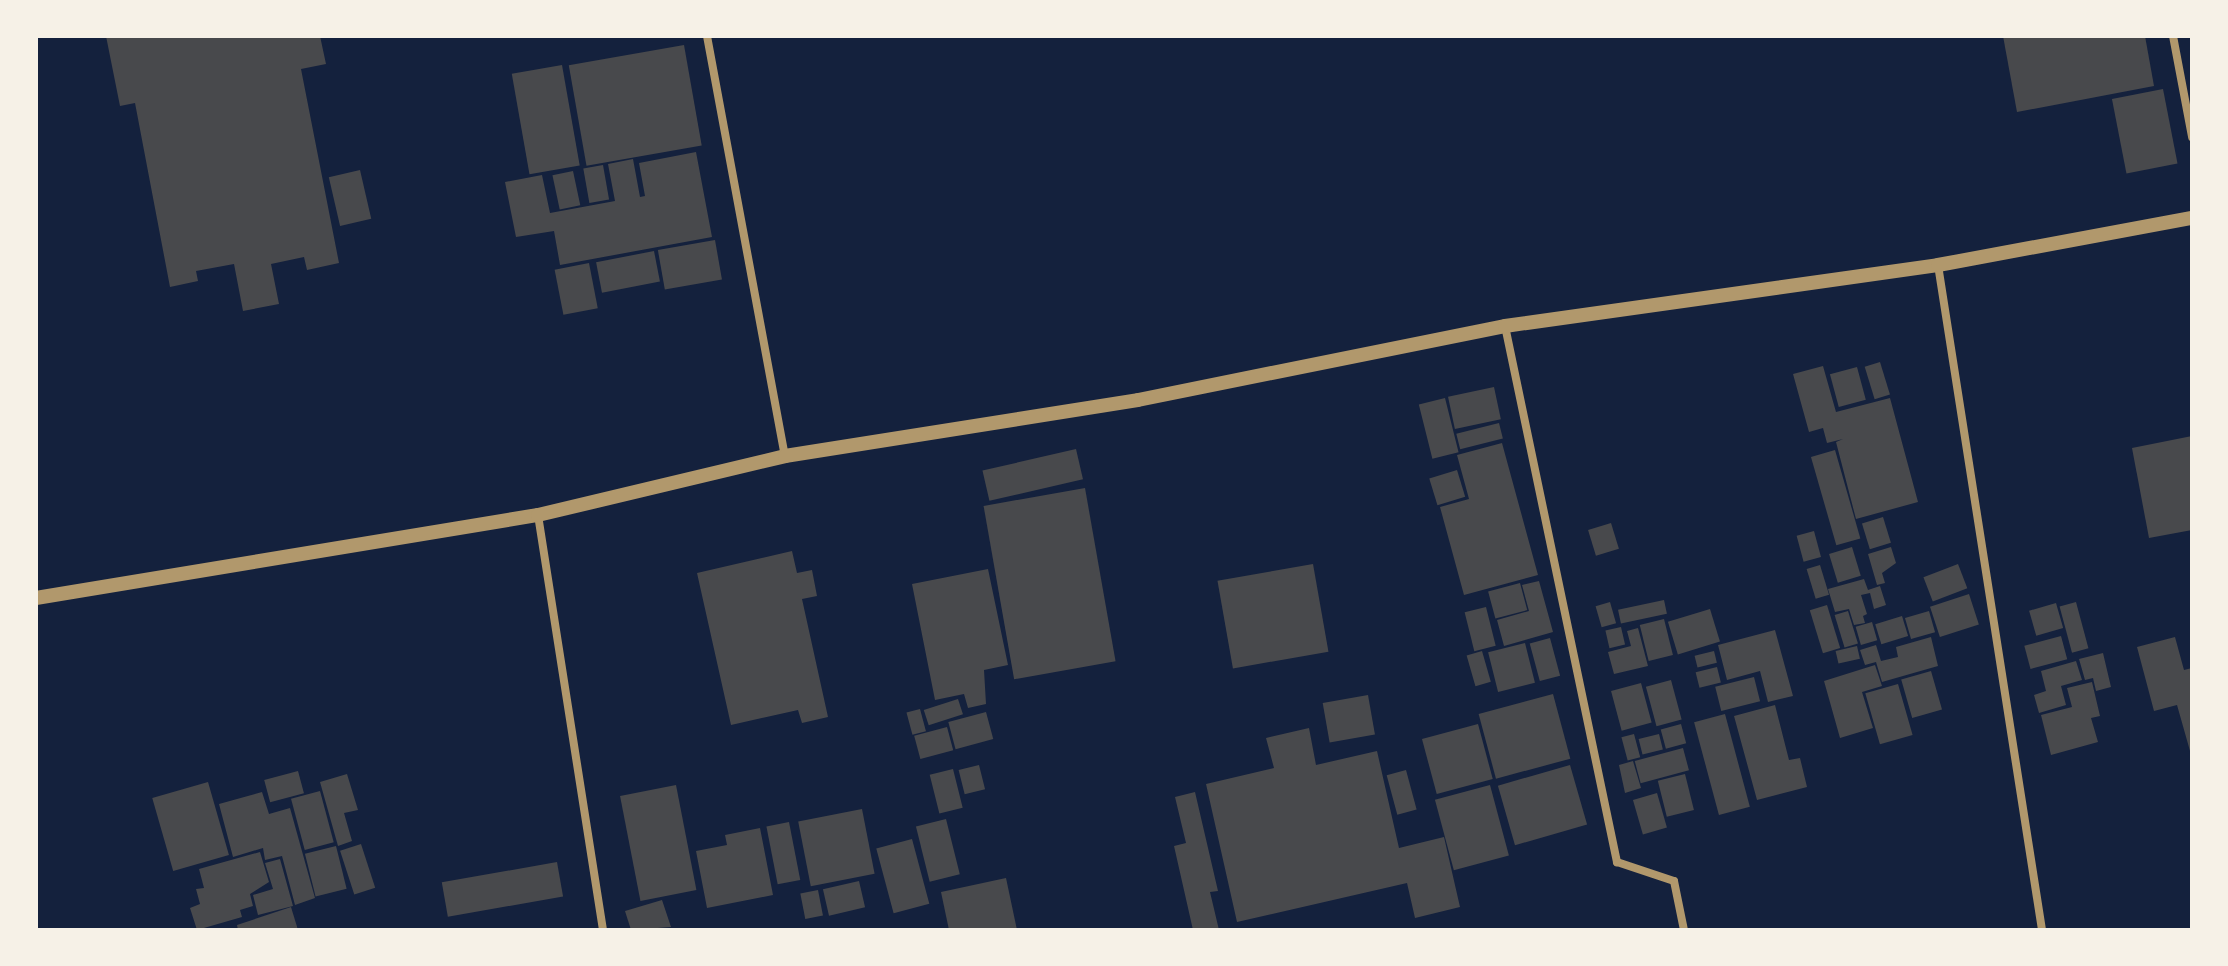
<!DOCTYPE html>
<style>
body{margin:0}
#map{position:relative;width:2228px;height:966px;overflow:hidden;background:#14213d;font-family:Poppins,sans-serif}
div>[style]{position:absolute}
[style*='--x']{left:calc(var(--x)*1px);top:calc(var(--y)*1px);width:calc(var(--w)*1px);rotate:calc(var(--a)*1deg)}
.building>*{inset:0;background:#48494c;transform-origin:0 0}
.minor>*{height:8px;margin:-4px;padding:0 4px;transform-origin:4px;border-radius:4px;background:#b1986c}
.tertiary>*{height:14px;margin:-7px;padding:0 7px;transform-origin:7px;border-radius:7px;background:#b1986c}
span{translate:-50% -50%;white-space:nowrap;text-align:center;line-height:1.15;-webkit-text-stroke:7px #f6f1e7;paint-order:stroke}
.frame{position:absolute;inset:0;border:38px solid #f6f1e7;pointer-events:none}
</style>
<div id="map">
<div class="building">
<div style="clip-path:polygon(106px 36px,320px 36px,326px 64px,301px 69px,339px 263px,307px 270px,304px 257px,271px 264px,279px 304px,243px 311px,234px 264px,196px 271px,198px 281px,170px 287px,135px 103px,120px 106px)"></div>
<div style="clip-path:polygon(2003px 36px,2145px 36px,2154px 86px,2017px 112px)"></div>
<div style="left:684px;top:45px;width:102px;height:117px;rotate:80deg"></div>
<div style="left:562px;top:65px;width:102px;height:51px;rotate:80deg"></div>
<div style="left:2163px;top:89px;width:76px;height:52px;rotate:79deg"></div>
<div style="clip-path:polygon(696px 152px,712px 237px,560px 265px,554px 231px,516px 237px,505px 182px,542px 175px,550px 213px,615px 201px,608px 164px,633px 159px,640px 197px,645px 196px,639px 163px)"></div>
<div style="left:603px;top:165px;width:35px;height:20px;rotate:80deg"></div>
<div style="left:360px;top:170px;width:50px;height:32px;rotate:77deg"></div>
<div style="left:573px;top:171px;width:35px;height:21px;rotate:78deg"></div>
<div style="left:715px;top:240px;width:40px;height:58px;rotate:80deg"></div>
<div style="left:654px;top:251px;width:31px;height:59px;rotate:79deg"></div>
<div style="left:589px;top:263px;width:46px;height:35px;rotate:79deg"></div>
<div style="left:1880px;top:362px;width:34px;height:16px;rotate:73deg"></div>
<div style="clip-path:polygon(1823px 366px,1836px 412px,1890px 398px,1918px 502px,1856px 519px,1836px 442px,1843px 439px,1827px 443px,1823px 428px,1809px 432px,1793px 374px)"></div>
<div style="left:1857px;top:367px;width:34px;height:28px;rotate:75deg"></div>
<div style="left:1494px;top:387px;width:33px;height:47px;rotate:78deg"></div>
<div style="left:1445px;top:398px;width:56px;height:27px;rotate:76deg"></div>
<div style="left:1499px;top:423px;width:16px;height:44px;rotate:76deg"></div>
<div style="clip-path:polygon(2192px 436px,2192px 530px,2149px 538px,2132px 448px)"></div>
<div style="clip-path:polygon(1502px 443px,1538px 575px,1464px 595px,1440px 507px,1469px 499px,1457px 455px)"></div>
<div style="left:1076px;top:449px;width:31px;height:96px;rotate:77deg"></div>
<div style="left:1835px;top:450px;width:92px;height:25px;rotate:74deg"></div>
<div style="left:1457px;top:470px;width:28px;height:29px;rotate:73deg"></div>
<div style="left:1085px;top:488px;width:176px;height:103px;rotate:80deg"></div>
<div style="left:1883px;top:517px;width:27px;height:22px;rotate:73deg"></div>
<div style="left:1611px;top:523px;width:27px;height:24px;rotate:73deg"></div>
<div style="left:1814px;top:531px;width:27px;height:18px;rotate:75deg"></div>
<div style="left:1852px;top:547px;width:30px;height:24px;rotate:73deg"></div>
<div style="clip-path:polygon(1891px 547px,1896px 563px,1882px 573px,1885px 583px,1877px 585px,1868px 554px)"></div>
<div style="clip-path:polygon(792px 551px,797px 573px,812px 570px,817px 596px,802px 599px,828px 717px,802px 723px,798px 710px,731px 725px,697px 573px)"></div>
<div style="left:1313px;top:564px;width:89px;height:97px;rotate:80deg"></div>
<div style="left:1958px;top:564px;width:26px;height:37px;rotate:69deg"></div>
<div style="left:1820px;top:565px;width:31px;height:14px;rotate:73deg"></div>
<div style="clip-path:polygon(988px 569px,1008px 665px,984px 670px,986px 704px,968px 708px,964px 694px,935px 700px,912px 584px)"></div>
<div style="clip-path:polygon(1864px 579px,1868px 590px,1880px 586px,1886px 605px,1874px 609px,1870px 593px,1861px 595px,1867px 614px,1863px 616px,1865px 623px,1854px 625px,1849px 609px,1835px 612px,1828px 589px)"></div>
<div style="clip-path:polygon(1539px 581px,1553px 632px,1504px 646px,1497px 620px,1529px 611px,1522px 585px)"></div>
<div style="left:1520px;top:583px;width:28px;height:33px;rotate:75deg"></div>
<div style="left:1969px;top:594px;width:32px;height:41px;rotate:72deg"></div>
<div style="left:1664px;top:600px;width:14px;height:47px;rotate:78deg"></div>
<div style="left:1610px;top:602px;width:22px;height:15px;rotate:74deg"></div>
<div style="left:2076px;top:602px;width:48px;height:17px;rotate:75deg"></div>
<div style="left:2056px;top:603px;width:26px;height:28px;rotate:74deg"></div>
<div style="left:1827px;top:605px;width:45px;height:18px;rotate:73deg"></div>
<div style="left:1486px;top:607px;width:40px;height:22px;rotate:76deg"></div>
<div style="left:1710px;top:609px;width:34px;height:44px;rotate:73deg"></div>
<div style="left:1848px;top:611px;width:34px;height:14px;rotate:73deg"></div>
<div style="left:1929px;top:611px;width:22px;height:25px;rotate:74deg"></div>
<div style="left:1902px;top:616px;width:21px;height:28px;rotate:73deg"></div>
<div style="left:1664px;top:619px;width:37px;height:25px;rotate:76deg"></div>
<div style="left:1872px;top:622px;width:19px;height:17px;rotate:74deg"></div>
<div style="left:1621px;top:627px;width:18px;height:16px;rotate:77deg"></div>
<div style="clip-path:polygon(1638px 628px,1648px 666px,1614px 674px,1608px 652px,1631px 646px,1627px 631px)"></div>
<div style="clip-path:polygon(1775px 630px,1793px 696px,1768px 702px,1760px 671px,1727px 680px,1718px 645px)"></div>
<div style="left:2061px;top:636px;width:24px;height:38px;rotate:75deg"></div>
<div style="clip-path:polygon(1931px 637px,1938px 666px,1882px 682px,1876px 662px,1865px 665px,1860px 650px,1876px 645px,1881px 661px,1898px 657px,1896px 647px)"></div>
<div style="clip-path:polygon(2175px 637px,2184px 670px,2192px 668px,2192px 758px,2177px 705px,2154px 711px,2137px 647px)"></div>
<div style="left:1550px;top:638px;width:39px;height:21px;rotate:75deg"></div>
<div style="left:1525px;top:643px;width:41px;height:38px;rotate:76deg"></div>
<div style="left:1857px;top:646px;width:13px;height:22px;rotate:77deg"></div>
<div style="left:1482px;top:651px;width:32px;height:16px;rotate:74deg"></div>
<div style="left:1714px;top:651px;width:12px;height:20px;rotate:76deg"></div>
<div style="clip-path:polygon(2103px 653px,2111px 687px,2096px 691px,2093px 678px,2085px 680px,2079px 659px)"></div>
<div style="clip-path:polygon(2076px 661px,2082px 680px,2061px 686px,2066px 705px,2039px 713px,2034px 695px,2046px 691px,2041px 671px)"></div>
<div style="clip-path:polygon(1875px 665px,1882px 686px,1862px 692px,1873px 728px,1840px 738px,1824px 681px)"></div>
<div style="left:1717px;top:667px;width:16px;height:22px;rotate:76deg"></div>
<div style="left:1931px;top:671px;width:40px;height:31px;rotate:74deg"></div>
<div style="left:1754px;top:677px;width:25px;height:40px;rotate:76deg"></div>
<div style="left:1671px;top:680px;width:41px;height:26px;rotate:75deg"></div>
<div style="clip-path:polygon(2092px 682px,2100px 716px,2091px 718px,2098px 742px,2051px 755px,2041px 715px,2072px 707px,2067px 688px)"></div>
<div style="left:1641px;top:683px;width:41px;height:31px;rotate:75deg"></div>
<div style="left:1898px;top:684px;width:53px;height:34px;rotate:74deg"></div>
<div style="left:1553px;top:694px;width:67px;height:77px;rotate:75deg"></div>
<div style="left:1368px;top:695px;width:40px;height:46px;rotate:80deg"></div>
<div style="left:958px;top:699px;width:16px;height:36px;rotate:72deg"></div>
<div style="clip-path:polygon(1775px 705px,1789px 760px,1800px 758px,1807px 787px,1757px 800px,1734px 716px)"></div>
<div style="left:920px;top:709px;width:23px;height:14px;rotate:75deg"></div>
<div style="left:986px;top:712px;width:28px;height:39px;rotate:75deg"></div>
<div style="left:1725px;top:714px;width:96px;height:32px;rotate:75deg"></div>
<div style="left:1478px;top:724px;width:57px;height:58px;rotate:75deg"></div>
<div style="left:1681px;top:724px;width:20px;height:21px;rotate:75deg"></div>
<div style="left:947px;top:727px;width:24px;height:34px;rotate:75deg"></div>
<div style="clip-path:polygon(1309px 728px,1316px 765px,1377px 751px,1399px 848px,1444px 837px,1460px 907px,1415px 918px,1407px 883px,1237px 922px,1206px 784px,1274px 768px,1266px 738px)"></div>
<div style="left:1634px;top:734px;width:24px;height:13px;rotate:75deg"></div>
<div style="left:1659px;top:734px;width:16px;height:21px;rotate:76deg"></div>
<div style="left:1683px;top:748px;width:23px;height:50px;rotate:75deg"></div>
<div style="clip-path:polygon(1633px 761px,1641px 788px,1625px 793px,1619px 765px)"></div>
<div style="left:979px;top:765px;width:25px;height:21px;rotate:76deg"></div>
<div style="left:1570px;top:765px;width:62px;height:75px;rotate:74deg"></div>
<div style="left:953px;top:769px;width:40px;height:24px;rotate:76deg"></div>
<div style="left:1406px;top:770px;width:41px;height:20px;rotate:75deg"></div>
<div style="left:298px;top:771px;width:23px;height:35px;rotate:75deg"></div>
<div style="clip-path:polygon(347px 774px,358px 810px,344px 813px,352px 841px,338px 846px,320px 782px)"></div>
<div style="left:1685px;top:774px;width:37px;height:28px;rotate:76deg"></div>
<div style="left:208px;top:782px;width:76px;height:58px;rotate:74deg"></div>
<div style="left:676px;top:785px;width:107px;height:57px;rotate:79deg"></div>
<div style="left:1490px;top:785px;width:73px;height:57px;rotate:75deg"></div>
<div style="left:320px;top:791px;width:53px;height:30px;rotate:75deg"></div>
<div style="clip-path:polygon(262px 792px,269px 814px,290px 808px,315px 898px,295px 905px,282px 856px,265px 860px,263px 848px,233px 857px,219px 804px)"></div>
<div style="clip-path:polygon(1195px 792px,1218px 891px,1210px 892px,1219px 930px,1193px 930px,1174px 846px,1186px 843px,1175px 797px)"></div>
<div style="left:1657px;top:793px;width:36px;height:25px;rotate:74deg"></div>
<div style="left:862px;top:809px;width:66px;height:65px;rotate:79deg"></div>
<div style="left:946px;top:819px;width:57px;height:31px;rotate:76deg"></div>
<div style="left:789px;top:822px;width:59px;height:23px;rotate:79deg"></div>
<div style="clip-path:polygon(760px 828px,773px 895px,707px 908px,696px 851px,727px 845px,725px 835px)"></div>
<div style="left:912px;top:839px;width:67px;height:37px;rotate:75deg"></div>
<div style="left:361px;top:844px;width:46px;height:22px;rotate:72deg"></div>
<div style="left:336px;top:846px;width:44px;height:32px;rotate:76deg"></div>
<div style="clip-path:polygon(260px 852px,269px 882px,250px 894px,253px 906px,240px 910px,242px 917px,197px 930px,190px 908px,200px 904px,196px 889px,204px 888px,199px 869px)"></div>
<div style="clip-path:polygon(280px 859px,293px 906px,258px 915px,253px 895px,273px 889px,265px 863px)"></div>
<div style="left:557px;top:862px;width:35px;height:117px;rotate:80deg"></div>
<div style="clip-path:polygon(1006px 878px,1017px 930px,949px 930px,941px 892px)"></div>
<div style="left:859px;top:881px;width:27px;height:37px;rotate:77deg"></div>
<div style="left:818px;top:890px;width:26px;height:18px;rotate:79deg"></div>
<div style="clip-path:polygon(662px 900px,671px 927px,631px 930px,625px 911px)"></div>
<div style="clip-path:polygon(291px 907px,298px 930px,238px 930px,237px 925px)"></div>
</div>
<div class="minor">
<div style="--x:707;--y:36;--w:427;--a:79.5"></div>
<div style="--x:2173;--y:36;--w:103;--a:79.3"></div>
<div style="--x:1938;--y:265;--w:673;--a:81.11"></div>
<div style="--x:1505;--y:326;--w:548;--a:78.2"></div>
<div style="--x:1617;--y:862;--w:60;--a:18.4"></div>
<div style="--x:1674;--y:881;--w:50;--a:78.5"></div>
<div style="--x:538;--y:515;--w:420;--a:81.1"></div>
</div>
<div class="tertiary">
<div style="--x:36;--y:598;--w:509;--a:-9.39"></div>
<div style="--x:538;--y:515;--w:254;--a:-13.4"></div>
<div style="--x:785;--y:456;--w:357;--a:-9"></div>
<div style="--x:1138;--y:400;--w:374;--a:-11.4"></div>
<div style="--x:1505;--y:326;--w:437;--a:-8"></div>
<div style="--x:1938;--y:265;--w:258;--a:-10.5"></div>
</div>
<div class="frame"></div>
</div>
